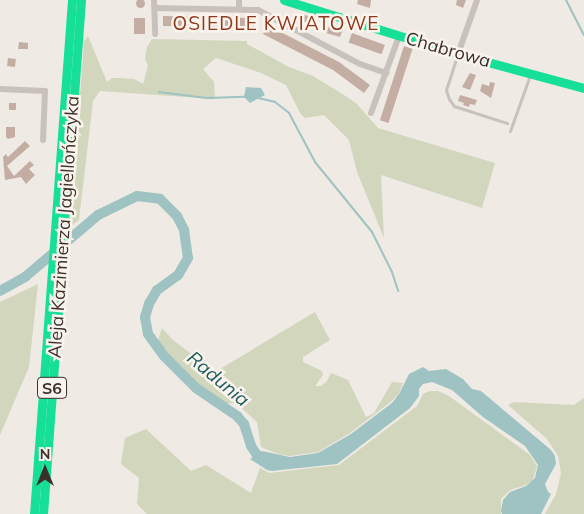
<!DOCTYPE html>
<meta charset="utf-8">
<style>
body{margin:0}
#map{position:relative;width:584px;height:514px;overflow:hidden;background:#efeae4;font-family:Mulish,sans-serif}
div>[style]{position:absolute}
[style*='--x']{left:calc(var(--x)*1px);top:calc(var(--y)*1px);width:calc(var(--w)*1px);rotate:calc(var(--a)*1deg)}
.green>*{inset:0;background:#d1d6bd}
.water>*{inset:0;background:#9ec3c2}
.stream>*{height:2px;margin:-1px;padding:0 1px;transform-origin:1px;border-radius:1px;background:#9ec3c2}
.river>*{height:10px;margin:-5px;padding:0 5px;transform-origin:5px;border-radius:5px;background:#9ec3c2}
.building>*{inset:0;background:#c4aea4;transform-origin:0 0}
.round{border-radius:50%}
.lane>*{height:3px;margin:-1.5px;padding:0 1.5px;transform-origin:1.5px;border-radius:1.5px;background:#c9c2bc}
.street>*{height:6px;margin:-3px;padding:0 3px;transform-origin:3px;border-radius:3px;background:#c9c2bc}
.fast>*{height:9px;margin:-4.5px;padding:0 4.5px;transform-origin:4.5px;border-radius:4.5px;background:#16e098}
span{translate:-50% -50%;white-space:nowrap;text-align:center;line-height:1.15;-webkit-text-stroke:5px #fbf4ec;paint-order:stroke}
.shield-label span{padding:1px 4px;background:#fbf4ec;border:1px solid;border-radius:4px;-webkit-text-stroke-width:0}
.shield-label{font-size:16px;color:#3b2f29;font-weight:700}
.street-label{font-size:18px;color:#3b2f29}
.neighbourhood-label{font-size:19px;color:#90381c;letter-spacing:1px}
.water-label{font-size:19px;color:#1b5b60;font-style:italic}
.north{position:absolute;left:20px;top:444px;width:50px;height:50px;-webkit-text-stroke:4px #fbf4ec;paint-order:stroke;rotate:0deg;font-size:14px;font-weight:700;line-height:20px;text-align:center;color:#3b2f29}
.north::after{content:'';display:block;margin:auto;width:18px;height:22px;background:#3b2f29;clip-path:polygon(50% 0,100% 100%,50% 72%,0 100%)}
</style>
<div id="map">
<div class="green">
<div style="clip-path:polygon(88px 36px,107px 82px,112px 78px,120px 78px,134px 79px,143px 84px,148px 66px,145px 59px,147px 47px,152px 39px,247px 41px,247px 44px,289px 67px,313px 76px,341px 93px,356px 103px,378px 128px,495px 163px,482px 208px,381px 175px,384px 238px,357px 172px,349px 140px,324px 115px,305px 118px,300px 113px,286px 85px,261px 73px,216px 58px,203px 69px,214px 82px,215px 99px,100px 91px,93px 101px,79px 220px,70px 227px,84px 42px)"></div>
<div style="clip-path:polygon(38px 284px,29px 367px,0 435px,0 302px)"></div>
<div style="clip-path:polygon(315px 312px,330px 340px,303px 357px,303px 362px,322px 371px,323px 375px,315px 386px,321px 386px,327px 381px,331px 373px,348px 380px,366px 417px,374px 413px,392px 382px,403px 383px,398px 395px,388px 404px,350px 433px,318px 452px,290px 456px,278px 454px,261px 447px,257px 422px,236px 403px,220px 404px,196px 388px,156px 347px,162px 328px,173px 340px,215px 372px)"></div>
<div style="clip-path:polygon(430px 391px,438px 391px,449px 396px,530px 455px,537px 466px,533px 480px,526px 485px,510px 490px,501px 499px,501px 514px,147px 514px,137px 504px,139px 478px,121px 464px,125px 438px,146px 429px,191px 471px,206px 465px,251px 493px,260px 468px,269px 473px,339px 465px,417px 406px,423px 394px)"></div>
<div style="clip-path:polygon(584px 398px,584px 514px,545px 514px,556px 494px,561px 473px,558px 456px,547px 439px,508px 405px,514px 402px,574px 405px)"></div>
</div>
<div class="water">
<div style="clip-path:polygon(246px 87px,261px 88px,265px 95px,250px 103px,244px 97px)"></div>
<div style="clip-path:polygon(423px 367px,429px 371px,446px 369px,463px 379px,472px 389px,481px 391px,551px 450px,555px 456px,556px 464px,545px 484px,548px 492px,551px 494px,541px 514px,502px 514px,501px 511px,503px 500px,510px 492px,526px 486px,535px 478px,538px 465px,525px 446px,483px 417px,452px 390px,432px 382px,423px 384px,419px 389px,419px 396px,410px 408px,337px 464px,272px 471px,267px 470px,250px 459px,262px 451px,290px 457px,318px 453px,351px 434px,392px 403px,399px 394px,409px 374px)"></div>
</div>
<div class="stream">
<div style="--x:566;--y:0;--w:39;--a:63"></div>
<div style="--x:159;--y:92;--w:48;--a:7.1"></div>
<div style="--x:207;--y:98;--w:37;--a:-2"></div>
<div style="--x:258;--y:98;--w:17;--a:13"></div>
<div style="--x:275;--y:102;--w:18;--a:38"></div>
<div style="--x:289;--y:113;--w:55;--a:62"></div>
<div style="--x:315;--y:162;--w:90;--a:50.8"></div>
<div style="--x:372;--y:232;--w:45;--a:63.4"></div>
<div style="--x:392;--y:272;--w:20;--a:72"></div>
</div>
<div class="river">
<div style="--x:0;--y:291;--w:29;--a:-29"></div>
<div style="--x:25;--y:277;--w:96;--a:-40.3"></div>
<div style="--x:98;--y:215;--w:43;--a:-26"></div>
<div style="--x:137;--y:196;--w:23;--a:7"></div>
<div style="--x:160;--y:199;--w:24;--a:45"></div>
<div style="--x:177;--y:216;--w:16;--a:63"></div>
<div style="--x:184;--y:230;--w:28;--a:82"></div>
<div style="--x:188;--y:258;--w:20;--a:120"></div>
<div style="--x:178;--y:275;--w:26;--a:144"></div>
<div style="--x:157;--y:290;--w:16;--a:120"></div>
<div style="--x:149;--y:304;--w:14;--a:107"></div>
<div style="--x:145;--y:317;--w:17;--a:80"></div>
<div style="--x:148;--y:334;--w:27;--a:54"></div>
<div style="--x:164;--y:356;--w:45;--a:45"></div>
<div style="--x:196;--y:388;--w:50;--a:34.3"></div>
<div style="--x:237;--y:416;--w:11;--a:49"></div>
<div style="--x:244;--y:424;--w:23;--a:72"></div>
<div style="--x:251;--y:446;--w:11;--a:56"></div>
<div style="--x:257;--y:455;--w:12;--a:31"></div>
</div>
<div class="building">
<div class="round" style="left:135.5px;top:-1.5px;width:9px;height:9px"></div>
<div style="clip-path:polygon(358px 0,371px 0,370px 8px,357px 4px)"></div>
<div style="clip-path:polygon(457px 0,466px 0,463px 8px,456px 5px)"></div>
<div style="left:300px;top:13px;width:17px;height:8px;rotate:21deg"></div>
<div style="clip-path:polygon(163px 16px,252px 18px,254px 19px,254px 27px,163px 26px)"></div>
<div style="left:134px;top:18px;width:11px;height:16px"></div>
<div style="clip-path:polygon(330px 24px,343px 29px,340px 37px,326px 33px)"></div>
<div style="clip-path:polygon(267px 25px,339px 62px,370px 85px,364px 93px,333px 70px,263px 34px)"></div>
<div style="left:352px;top:33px;width:35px;height:10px;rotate:20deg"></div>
<div style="clip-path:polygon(19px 42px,28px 43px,28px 49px,18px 49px)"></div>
<div style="left:404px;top:46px;width:9px;height:78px;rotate:18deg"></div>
<div style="left:8px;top:58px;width:8px;height:8px;rotate:7deg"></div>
<div style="clip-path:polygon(470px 73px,476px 75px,470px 90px,462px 87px)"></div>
<div style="clip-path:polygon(490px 82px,495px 83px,491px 98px,480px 91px,482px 84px,489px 86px)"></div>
<div style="clip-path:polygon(460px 95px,477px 100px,475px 105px,470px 104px,469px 107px,463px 105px,464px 103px,458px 101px)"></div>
<div style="left:9px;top:103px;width:7px;height:7px"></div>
<div style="clip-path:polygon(6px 127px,15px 127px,15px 137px,8px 139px,6px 137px)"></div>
<div style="clip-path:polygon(25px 141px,30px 146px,7px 166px,14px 176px,30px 161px,34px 165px,29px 169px,35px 175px,26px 184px,21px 177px,5px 180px,3px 157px,6px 154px,8px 157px)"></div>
</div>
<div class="lane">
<div style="--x:457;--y:56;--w:36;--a:108"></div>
<div style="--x:446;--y:90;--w:9;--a:72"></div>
<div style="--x:449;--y:99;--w:9;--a:54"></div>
<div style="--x:454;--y:106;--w:56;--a:17.8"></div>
<div style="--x:510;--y:131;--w:59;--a:-70.3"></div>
</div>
<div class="street">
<div style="--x:154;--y:0;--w:34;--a:88"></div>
<div style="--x:155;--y:8;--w:103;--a:1.1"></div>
<div style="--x:258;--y:10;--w:115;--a:27.9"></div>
<div style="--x:360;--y:64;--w:28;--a:19"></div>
<div style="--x:239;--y:9;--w:9;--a:-90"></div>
<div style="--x:458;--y:54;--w:57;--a:-70.6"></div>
<div style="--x:0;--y:89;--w:45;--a:2.5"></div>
<div style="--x:45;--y:91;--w:49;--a:92.3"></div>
<div style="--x:371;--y:113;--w:82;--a:-70"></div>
</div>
<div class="fast">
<div style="--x:284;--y:0;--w:182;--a:17.2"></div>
<div style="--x:458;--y:54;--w:131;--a:15.1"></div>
<div style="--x:34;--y:514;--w:515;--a:-85.77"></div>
<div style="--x:43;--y:514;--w:515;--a:-85.77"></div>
</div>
<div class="shield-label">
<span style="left:52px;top:388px">S6</span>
</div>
<div class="street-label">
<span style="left:448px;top:50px;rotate:16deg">Chabrowa</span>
<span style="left:64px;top:227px;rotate:-86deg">Aleja Kazimierza Jagiellończyka</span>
</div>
<div class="neighbourhood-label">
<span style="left:276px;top:24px">OSIEDLE KWIATOWE</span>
</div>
<div class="water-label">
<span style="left:218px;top:379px;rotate:40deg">Radunia</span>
</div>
<div class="north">N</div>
</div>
